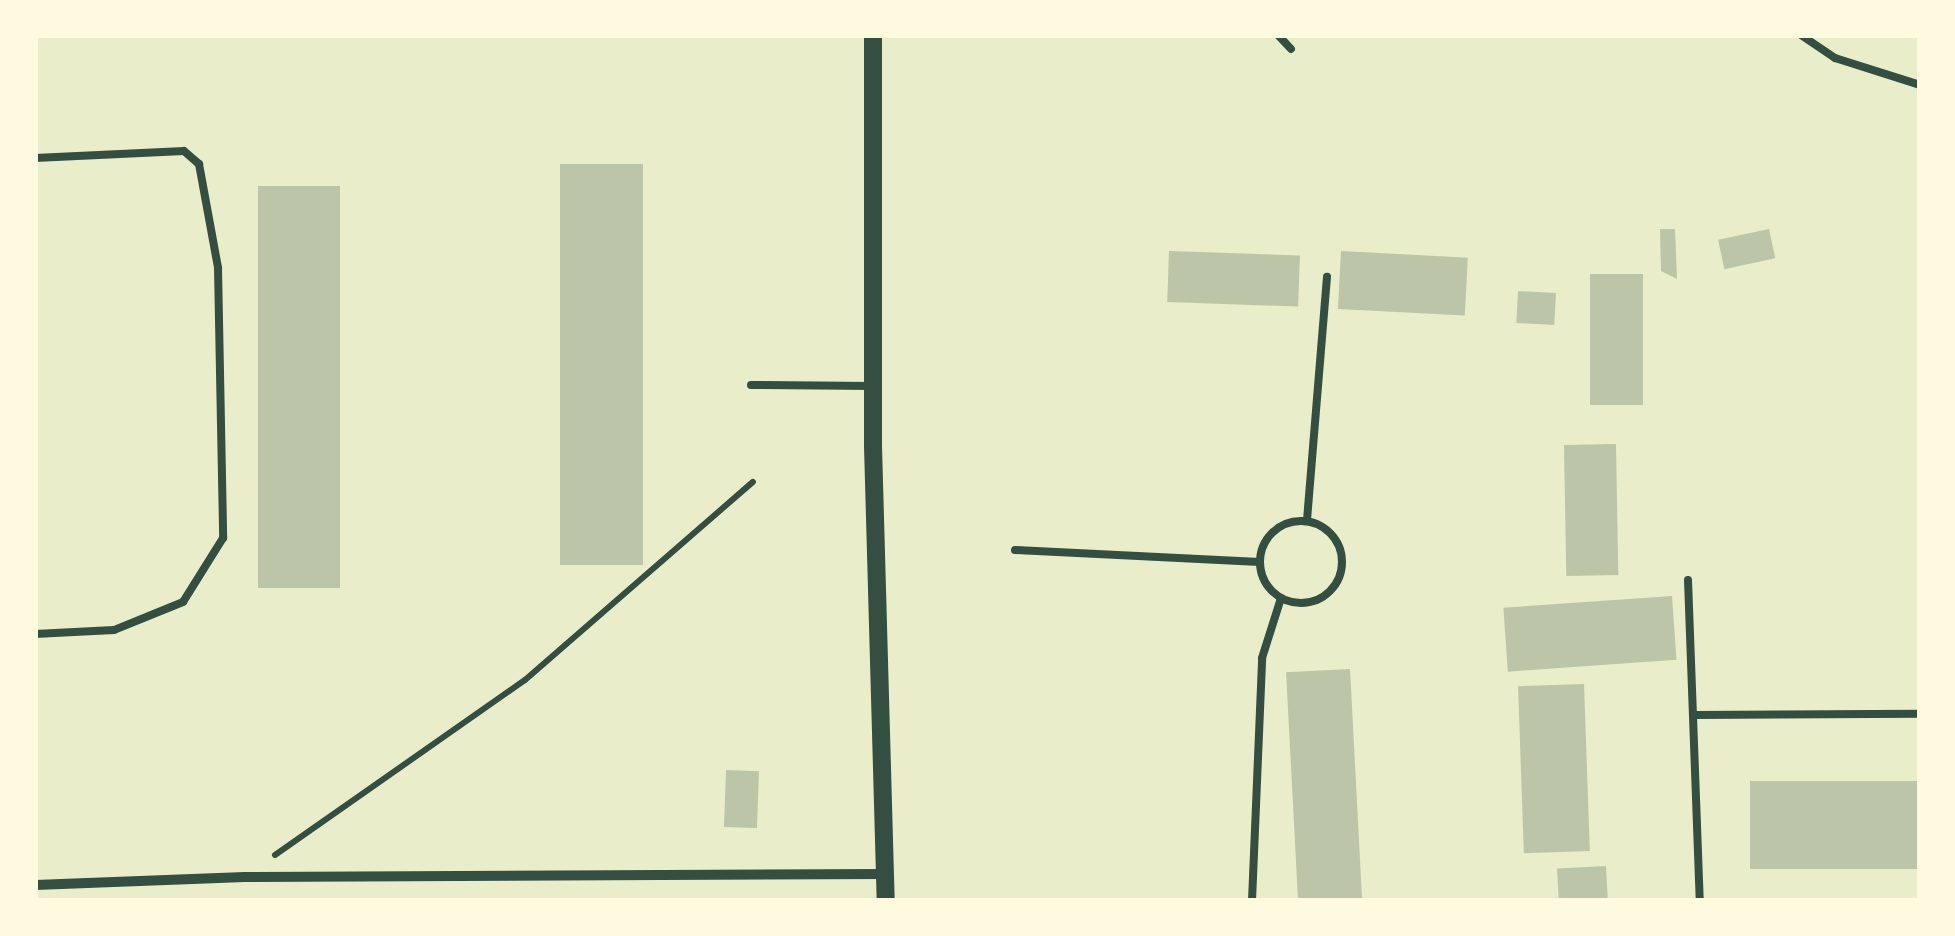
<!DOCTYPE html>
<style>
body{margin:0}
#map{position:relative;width:1955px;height:936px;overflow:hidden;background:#e9edc9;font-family:"Asap Condensed",sans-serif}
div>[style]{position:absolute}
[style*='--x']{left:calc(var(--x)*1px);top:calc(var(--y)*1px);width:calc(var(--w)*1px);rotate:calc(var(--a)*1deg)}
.building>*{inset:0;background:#bcc5a7;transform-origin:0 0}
.path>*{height:6px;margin:-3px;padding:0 3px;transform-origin:3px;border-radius:3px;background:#344e41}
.service>*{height:8px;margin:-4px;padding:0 4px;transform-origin:4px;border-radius:4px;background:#344e41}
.service>.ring{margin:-4px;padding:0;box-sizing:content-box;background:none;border:8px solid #344e41;border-radius:50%}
.minor>*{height:10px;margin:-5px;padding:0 5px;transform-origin:5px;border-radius:5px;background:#344e41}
.tertiary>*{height:18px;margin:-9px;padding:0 9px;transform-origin:9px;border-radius:9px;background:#344e41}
span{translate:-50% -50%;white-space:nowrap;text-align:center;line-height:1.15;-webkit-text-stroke:10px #fefae0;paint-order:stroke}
.frame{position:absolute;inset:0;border:38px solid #fefae0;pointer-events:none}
</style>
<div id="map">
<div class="building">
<div style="left:560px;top:164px;width:83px;height:401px"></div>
<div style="left:340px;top:186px;width:402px;height:82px;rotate:90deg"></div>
<div style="clip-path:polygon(1660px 229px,1675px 229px,1677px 279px,1661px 271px)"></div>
<div style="left:1769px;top:229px;width:30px;height:52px;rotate:78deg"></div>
<div style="left:1169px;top:251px;width:131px;height:51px;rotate:2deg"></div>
<div style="left:1341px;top:251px;width:127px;height:58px;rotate:3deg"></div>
<div style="left:1590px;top:274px;width:53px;height:131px"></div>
<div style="left:1518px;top:291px;width:38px;height:32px;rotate:3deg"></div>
<div style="left:1616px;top:444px;width:131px;height:52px;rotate:89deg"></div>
<div style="left:1672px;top:596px;width:64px;height:169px;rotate:86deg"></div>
<div style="left:1350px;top:669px;width:232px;height:64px;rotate:87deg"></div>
<div style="left:1584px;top:684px;width:167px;height:66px;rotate:88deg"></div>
<div style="left:726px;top:770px;width:33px;height:57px;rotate:2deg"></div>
<div style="left:1920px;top:781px;width:88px;height:170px;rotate:90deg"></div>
<div style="left:1606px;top:866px;width:35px;height:49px;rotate:87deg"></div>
</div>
<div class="path">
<div style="--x:275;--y:855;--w:305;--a:-35"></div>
<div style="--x:525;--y:680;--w:302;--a:-41"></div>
</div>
<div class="service">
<div style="--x:1278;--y:35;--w:19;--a:47"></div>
<div style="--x:1801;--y:35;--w:41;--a:34.1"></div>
<div style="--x:1835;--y:58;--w:89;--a:17.6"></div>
<div style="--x:35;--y:158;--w:149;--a:-2.7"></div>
<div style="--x:184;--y:151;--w:20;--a:41"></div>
<div style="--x:199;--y:164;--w:106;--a:79.6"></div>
<div style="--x:218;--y:268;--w:270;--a:88.9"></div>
<div style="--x:223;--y:538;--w:75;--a:122"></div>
<div style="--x:183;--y:602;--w:74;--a:157.9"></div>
<div style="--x:114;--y:630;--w:79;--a:177.1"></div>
<div style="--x:751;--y:385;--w:122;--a:0.5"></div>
<div style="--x:1307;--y:520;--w:244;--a:-85.3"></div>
<div class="ring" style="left:1260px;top:521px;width:74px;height:74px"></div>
<div style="--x:1015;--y:550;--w:245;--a:2.8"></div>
<div style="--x:1688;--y:580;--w:321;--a:87.9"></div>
<div style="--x:1693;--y:715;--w:227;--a:-0.3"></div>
<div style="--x:1252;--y:901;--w:243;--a:-87.6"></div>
<div style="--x:1262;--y:658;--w:63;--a:-72.4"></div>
</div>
<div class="minor">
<div style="--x:35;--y:885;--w:210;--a:-2.2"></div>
<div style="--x:245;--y:877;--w:640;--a:-0.27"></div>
</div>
<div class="tertiary">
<div style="--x:873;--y:35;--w:411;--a:90"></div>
<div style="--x:873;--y:446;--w:455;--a:88.4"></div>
</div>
<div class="frame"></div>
</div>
